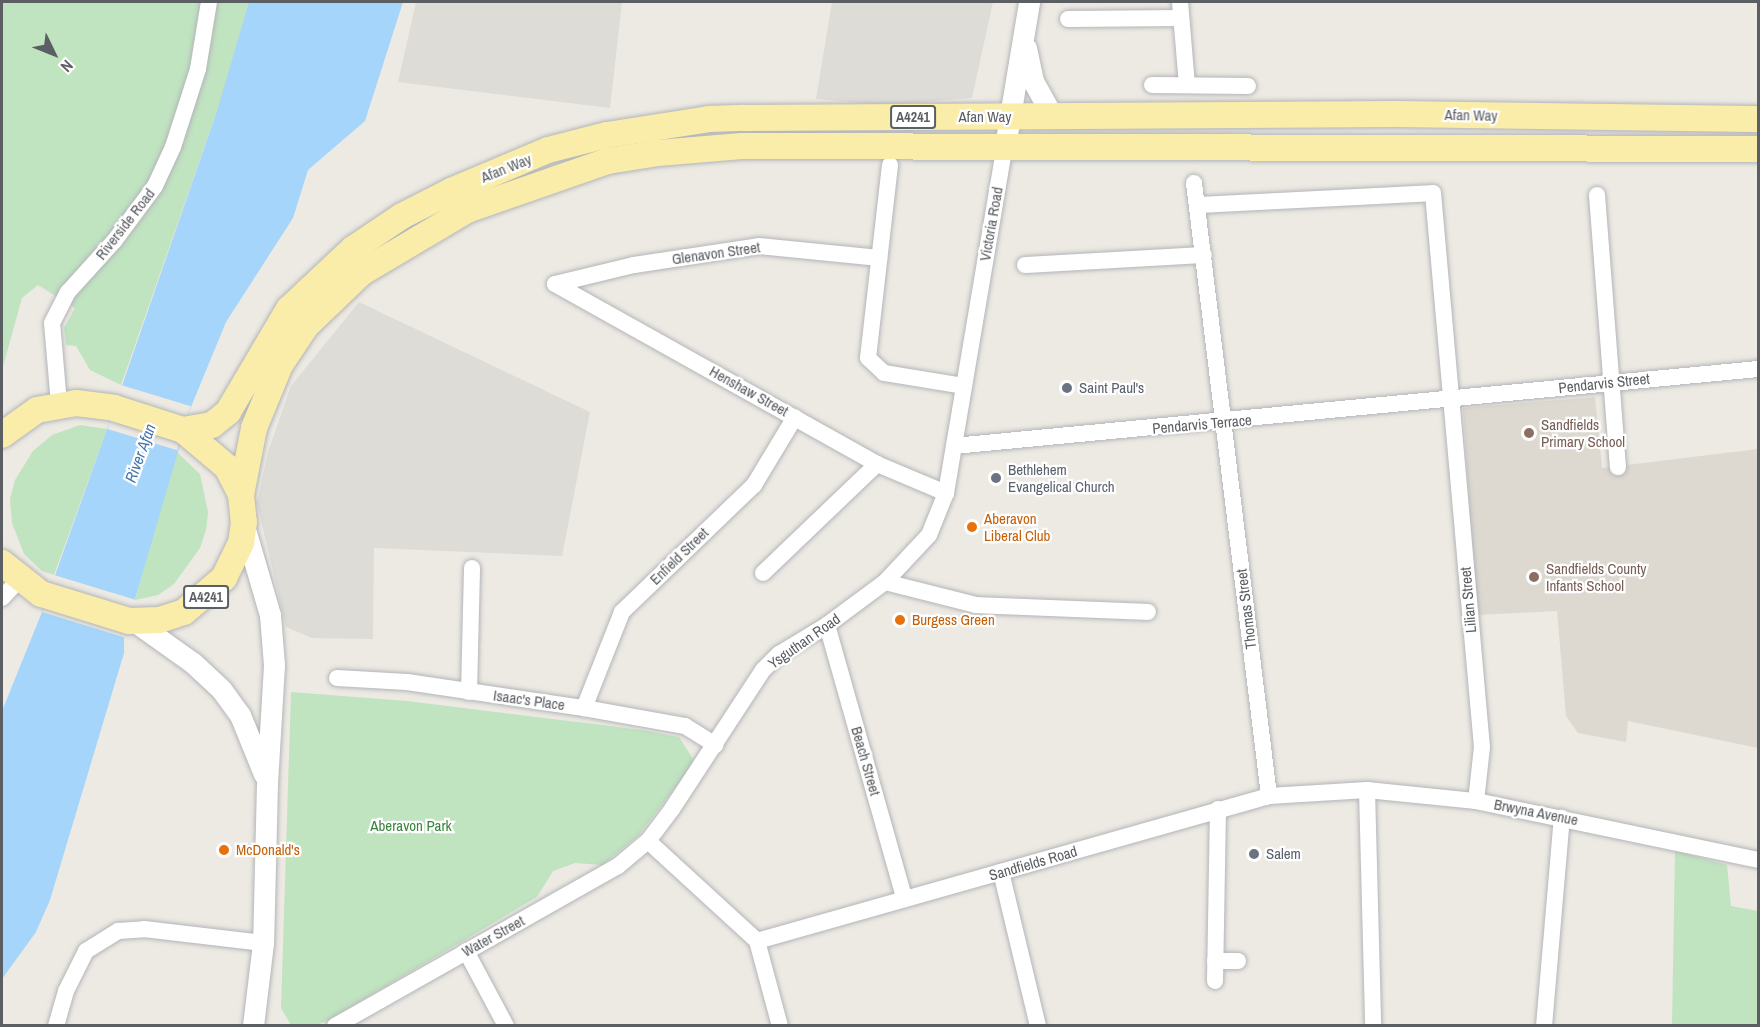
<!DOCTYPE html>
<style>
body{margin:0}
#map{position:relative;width:1760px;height:1027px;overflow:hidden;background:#edeae3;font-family:"Archivo Narrow",sans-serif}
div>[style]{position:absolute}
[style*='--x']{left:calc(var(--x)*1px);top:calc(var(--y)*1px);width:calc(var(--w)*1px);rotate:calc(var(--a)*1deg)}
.industrial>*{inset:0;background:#dedcd7}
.education>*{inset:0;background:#ddd9d1}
.green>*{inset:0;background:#c0e3c0}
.water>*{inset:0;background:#a5d5fa}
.pier>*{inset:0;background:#edeae3;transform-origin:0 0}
.roads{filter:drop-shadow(0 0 2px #b3b5b9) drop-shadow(0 0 2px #b3b5b9)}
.minor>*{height:16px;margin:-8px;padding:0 8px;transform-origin:8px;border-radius:8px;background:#fff}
.tertiary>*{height:21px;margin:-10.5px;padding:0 10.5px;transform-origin:10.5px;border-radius:10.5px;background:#fff}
.primary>*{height:26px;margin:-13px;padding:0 13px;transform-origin:13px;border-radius:13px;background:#faedaa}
.dots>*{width:16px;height:16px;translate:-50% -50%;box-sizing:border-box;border:3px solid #fff;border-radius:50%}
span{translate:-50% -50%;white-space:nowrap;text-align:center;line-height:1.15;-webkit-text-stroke:4.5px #fff;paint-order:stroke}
.shield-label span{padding:2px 4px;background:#fff;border:2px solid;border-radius:4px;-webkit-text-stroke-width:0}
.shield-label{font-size:14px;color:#5b5e62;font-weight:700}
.street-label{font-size:15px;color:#5b5e62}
.worship-label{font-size:15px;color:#5b616d}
.left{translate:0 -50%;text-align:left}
.education-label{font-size:15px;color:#785e54}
.food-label{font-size:15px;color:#c56008}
.park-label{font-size:15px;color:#3a833d}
.water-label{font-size:16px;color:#4476ab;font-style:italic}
.frame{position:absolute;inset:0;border:3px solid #5b5e62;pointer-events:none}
.north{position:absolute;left:24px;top:24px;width:60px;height:60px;-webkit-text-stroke:4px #fff;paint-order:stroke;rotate:133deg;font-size:16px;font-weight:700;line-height:24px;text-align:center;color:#5b5e62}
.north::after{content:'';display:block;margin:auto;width:21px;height:27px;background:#5b5e62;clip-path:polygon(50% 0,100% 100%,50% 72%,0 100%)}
</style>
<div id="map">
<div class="industrial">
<div style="clip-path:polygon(416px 2px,622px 2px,610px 108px,398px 82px)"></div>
<div style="clip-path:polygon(832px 2px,993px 2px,972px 98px,884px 105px,816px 99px)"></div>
<div style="clip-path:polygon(359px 302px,590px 412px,562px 556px,374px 548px,373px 639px,312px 638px,286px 627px,257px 503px,268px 452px,291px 386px)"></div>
</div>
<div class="education">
<div style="clip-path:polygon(1595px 397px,1602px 468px,1758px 449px,1758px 748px,1628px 721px,1626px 742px,1578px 733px,1566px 716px,1557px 611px,1477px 615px,1463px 408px)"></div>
</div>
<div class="green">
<div style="clip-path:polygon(2px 2px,289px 2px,217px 111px,121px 385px,90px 370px,76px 346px,66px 345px,64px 328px,75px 308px,38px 285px,22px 298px,2px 370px)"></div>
<div style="clip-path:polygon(80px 425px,107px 429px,54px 575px,42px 571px,24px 554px,12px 523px,10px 499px,15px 480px,33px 451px,52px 435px)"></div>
<div style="clip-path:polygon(176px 451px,200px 474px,208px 512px,206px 530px,200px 548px,174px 584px,158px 595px,135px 600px)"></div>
<div style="clip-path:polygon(291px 692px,407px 701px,642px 730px,679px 737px,695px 762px,638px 836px,602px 865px,575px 863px,553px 871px,537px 897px,327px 1021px,316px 1025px,291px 1025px,281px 1008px)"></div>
<div style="clip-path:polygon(1675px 851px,1727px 865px,1731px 906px,1758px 911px,1758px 1025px,1672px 1025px)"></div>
</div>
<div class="water">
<div style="clip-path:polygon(249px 2px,403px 2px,365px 121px,308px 170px,293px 218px,226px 322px,191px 407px,124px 637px,124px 653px,50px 900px,36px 932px,2px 979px,2px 711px,42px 612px,107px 429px,217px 111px)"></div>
</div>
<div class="pier">
<div style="left:121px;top:385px;width:73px;height:46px;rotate:17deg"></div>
<div style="left:54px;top:575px;width:85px;height:39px;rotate:17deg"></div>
</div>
<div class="roads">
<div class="minor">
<div style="--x:1180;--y:2;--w:83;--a:85.2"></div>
<div style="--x:1068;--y:19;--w:113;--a:-0.5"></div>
<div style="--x:1152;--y:85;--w:96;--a:0.6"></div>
<div style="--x:890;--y:165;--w:194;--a:96.5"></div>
<div style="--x:868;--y:358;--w:22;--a:43"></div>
<div style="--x:884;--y:373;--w:80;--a:9.3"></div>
<div style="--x:1194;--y:183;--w:618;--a:83.02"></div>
<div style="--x:1597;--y:195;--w:273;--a:85.6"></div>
<div style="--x:1197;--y:205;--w:236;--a:-2.9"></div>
<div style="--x:1433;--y:193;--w:556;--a:84.95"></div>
<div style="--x:1482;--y:747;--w:54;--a:96.3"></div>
<div style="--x:1025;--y:265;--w:179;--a:-3.2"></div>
<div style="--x:555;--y:284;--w:369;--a:29.2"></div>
<div style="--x:877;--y:464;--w:75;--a:22.8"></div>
<div style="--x:555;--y:284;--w:81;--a:-13.5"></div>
<div style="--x:634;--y:265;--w:126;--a:-8.6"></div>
<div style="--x:759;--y:246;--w:121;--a:5.7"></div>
<div style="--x:59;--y:404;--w:81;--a:-94.9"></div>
<div style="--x:52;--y:323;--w:35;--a:-63"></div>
<div style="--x:68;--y:292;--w:70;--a:-47.9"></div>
<div style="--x:115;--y:240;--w:67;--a:-53.5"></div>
<div style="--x:155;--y:186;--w:43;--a:-65.2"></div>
<div style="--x:173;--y:147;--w:82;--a:-72.2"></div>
<div style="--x:198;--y:69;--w:68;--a:-80.7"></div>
<div style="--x:954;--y:446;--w:808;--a:-5.47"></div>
<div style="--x:763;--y:573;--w:158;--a:-43.7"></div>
<div style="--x:885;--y:582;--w:94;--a:14.2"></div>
<div style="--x:976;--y:605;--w:172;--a:2.3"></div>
<div style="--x:2;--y:598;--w:25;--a:-47"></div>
<div style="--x:827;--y:625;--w:284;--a:74.2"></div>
<div style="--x:337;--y:678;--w:70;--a:3.3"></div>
<div style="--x:407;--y:682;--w:179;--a:8.4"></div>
<div style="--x:584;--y:708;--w:103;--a:10.1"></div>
<div style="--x:685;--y:726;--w:36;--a:32"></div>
<div style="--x:469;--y:692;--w:124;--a:-88.6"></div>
<div style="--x:584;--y:708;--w:103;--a:-68.4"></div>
<div style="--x:622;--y:612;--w:183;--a:-43.9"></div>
<div style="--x:754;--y:485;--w:79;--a:-58.9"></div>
<div style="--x:1367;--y:790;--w:236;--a:88.5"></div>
<div style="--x:648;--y:841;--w:148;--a:42.5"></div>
<div style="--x:1001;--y:872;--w:158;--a:76.5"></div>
<div style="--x:757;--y:941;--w:532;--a:-15.81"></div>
<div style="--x:1269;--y:796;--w:98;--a:-3.5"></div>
<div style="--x:1367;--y:790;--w:110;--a:5.8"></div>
<div style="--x:1476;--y:801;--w:288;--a:11.8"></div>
<div style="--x:757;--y:941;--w:88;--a:74.9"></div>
<div style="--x:466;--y:951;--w:85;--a:61.9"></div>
<div style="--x:1215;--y:961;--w:23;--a:0"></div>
<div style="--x:1215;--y:981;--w:172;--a:-89"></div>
<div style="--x:56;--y:1026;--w:36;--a:-74"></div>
<div style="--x:66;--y:991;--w:45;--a:-63.4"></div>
<div style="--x:86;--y:951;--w:38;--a:-32"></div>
<div style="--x:118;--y:931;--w:26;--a:-4"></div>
<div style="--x:144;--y:929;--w:120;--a:6.7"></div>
<div style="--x:335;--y:1026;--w:325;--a:-29.5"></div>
<div style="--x:618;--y:866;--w:39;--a:-40"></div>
<div style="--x:648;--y:841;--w:40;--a:-53"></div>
<div style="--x:672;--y:809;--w:166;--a:-56.8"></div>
<div style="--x:763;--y:670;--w:23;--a:-45"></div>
<div style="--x:779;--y:654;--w:56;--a:-31.1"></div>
<div style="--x:827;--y:625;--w:72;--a:-36.6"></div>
<div style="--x:885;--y:582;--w:64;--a:-46.9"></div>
<div style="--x:929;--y:535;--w:45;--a:-68"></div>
<div style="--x:946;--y:493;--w:352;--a:-80.4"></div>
<div style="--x:1544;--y:1026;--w:209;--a:-85.1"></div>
</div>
<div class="tertiary">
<div style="--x:1026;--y:48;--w:34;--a:78"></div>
<div style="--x:1033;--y:81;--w:41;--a:60.9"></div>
<div style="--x:1005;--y:146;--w:146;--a:-80.5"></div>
<div style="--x:244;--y:526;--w:93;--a:73.7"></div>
<div style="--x:270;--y:615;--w:50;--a:85.4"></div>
<div style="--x:274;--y:665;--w:118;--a:93.4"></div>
<div style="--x:267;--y:783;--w:160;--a:91.4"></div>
<div style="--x:263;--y:943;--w:84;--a:96.9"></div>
<div style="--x:134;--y:621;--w:72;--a:35.4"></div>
<div style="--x:193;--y:663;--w:38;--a:43"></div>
<div style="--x:221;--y:689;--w:32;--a:54"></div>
<div style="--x:240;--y:715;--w:64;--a:67.9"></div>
</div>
<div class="primary">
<div style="--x:183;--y:430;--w:29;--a:-10"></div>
<div style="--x:212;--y:425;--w:21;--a:-39"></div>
<div style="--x:228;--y:412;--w:120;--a:-59.4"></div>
<div style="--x:289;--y:309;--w:88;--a:-43.2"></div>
<div style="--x:353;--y:249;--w:59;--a:-34"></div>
<div style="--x:402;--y:216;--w:55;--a:-27"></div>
<div style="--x:451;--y:191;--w:105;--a:-22.9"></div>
<div style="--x:548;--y:150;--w:61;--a:-14.3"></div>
<div style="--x:607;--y:135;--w:103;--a:-8.9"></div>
<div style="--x:709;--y:119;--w:35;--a:-2"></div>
<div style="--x:744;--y:118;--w:652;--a:-0.35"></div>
<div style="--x:1396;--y:114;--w:362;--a:0.8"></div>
<div style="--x:2;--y:435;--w:43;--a:-35.5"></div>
<div style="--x:37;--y:410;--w:40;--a:-10"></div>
<div style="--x:76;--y:403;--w:38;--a:7"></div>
<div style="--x:114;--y:408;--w:72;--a:17.7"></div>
<div style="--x:183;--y:430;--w:57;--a:40.1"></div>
<div style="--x:227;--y:467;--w:31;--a:63"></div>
<div style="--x:241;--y:495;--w:27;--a:84"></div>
<div style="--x:244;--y:522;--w:21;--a:98"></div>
<div style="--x:241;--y:543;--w:39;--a:116"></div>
<div style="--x:224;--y:578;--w:52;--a:139.6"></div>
<div style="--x:184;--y:612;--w:26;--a:162"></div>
<div style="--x:159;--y:620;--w:30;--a:178"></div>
<div style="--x:129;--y:621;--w:92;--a:-162.9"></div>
<div style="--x:41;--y:594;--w:50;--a:-141.5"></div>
<div style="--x:241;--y:495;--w:68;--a:-79"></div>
<div style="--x:254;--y:428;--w:68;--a:-67.6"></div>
<div style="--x:280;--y:365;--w:47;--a:-56.3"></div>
<div style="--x:306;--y:326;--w:76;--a:-43.9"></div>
<div style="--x:361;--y:273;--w:123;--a:-30.7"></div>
<div style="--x:467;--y:210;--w:149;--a:-19.2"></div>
<div style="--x:608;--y:161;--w:51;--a:-9.1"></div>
<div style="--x:658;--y:153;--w:84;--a:-4.8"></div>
<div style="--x:742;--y:146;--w:1016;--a:0.17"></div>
</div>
</div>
<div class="dots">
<div style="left:1067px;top:388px;background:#6b7280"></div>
<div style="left:1529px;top:433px;background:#8d6e63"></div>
<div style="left:996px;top:478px;background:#6b7280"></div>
<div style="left:972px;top:527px;background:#e8710a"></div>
<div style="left:1534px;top:577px;background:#8d6e63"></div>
<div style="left:900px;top:620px;background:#e8710a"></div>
<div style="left:224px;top:850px;background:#e8710a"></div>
<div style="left:1254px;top:854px;background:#6b7280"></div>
</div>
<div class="shield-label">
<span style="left:913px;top:117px">A4241</span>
<span style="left:206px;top:597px">A4241</span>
</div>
<div class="street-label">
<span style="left:1471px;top:115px;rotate:1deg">Afan Way</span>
<span style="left:985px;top:117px">Afan Way</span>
<span style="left:506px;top:168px;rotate:-22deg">Afan Way</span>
<span style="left:125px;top:224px;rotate:-52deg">Riverside Road</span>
<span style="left:991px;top:224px;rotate:-80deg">Victoria Road</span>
<span style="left:716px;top:253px;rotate:-8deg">Glenavon Street</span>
<span style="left:1604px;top:383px;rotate:-6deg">Pendarvis Street</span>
<span style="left:749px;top:391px;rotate:29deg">Henshaw Street</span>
<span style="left:1202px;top:424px;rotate:-5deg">Pendarvis Terrace</span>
<span style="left:679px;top:556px;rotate:-44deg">Enfield Street</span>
<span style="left:1468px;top:600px;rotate:-95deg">Lilian Street</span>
<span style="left:1246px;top:609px;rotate:-97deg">Thomas Street</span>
<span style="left:804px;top:641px;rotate:-35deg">Ysguthan Road</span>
<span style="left:529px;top:700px;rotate:8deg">Isaac's Place</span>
<span style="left:866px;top:761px;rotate:74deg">Beach Street</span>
<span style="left:1536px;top:812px;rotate:11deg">Brwyna Avenue</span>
<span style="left:1033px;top:863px;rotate:-16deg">Sandfields Road</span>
<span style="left:493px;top:936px;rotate:-29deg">Water Street</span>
</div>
<div class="worship-label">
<span class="left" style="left:1079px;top:388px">Saint Paul's</span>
<span class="left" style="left:1008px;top:478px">Bethlehem<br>Evangelical Church</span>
<span class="left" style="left:1266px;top:854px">Salem</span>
</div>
<div class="education-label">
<span class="left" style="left:1541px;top:433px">Sandfields<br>Primary School</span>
<span class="left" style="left:1546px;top:577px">Sandfields County<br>Infants School</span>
</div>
<div class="food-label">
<span class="left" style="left:984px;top:527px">Aberavon<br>Liberal Club</span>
<span class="left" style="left:912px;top:620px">Burgess Green</span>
<span class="left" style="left:236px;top:850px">McDonald's</span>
</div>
<div class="park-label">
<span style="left:411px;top:826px">Aberavon Park</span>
</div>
<div class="water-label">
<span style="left:140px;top:453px;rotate:-70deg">River Afan</span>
</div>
<div class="frame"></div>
<div class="north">N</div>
</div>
